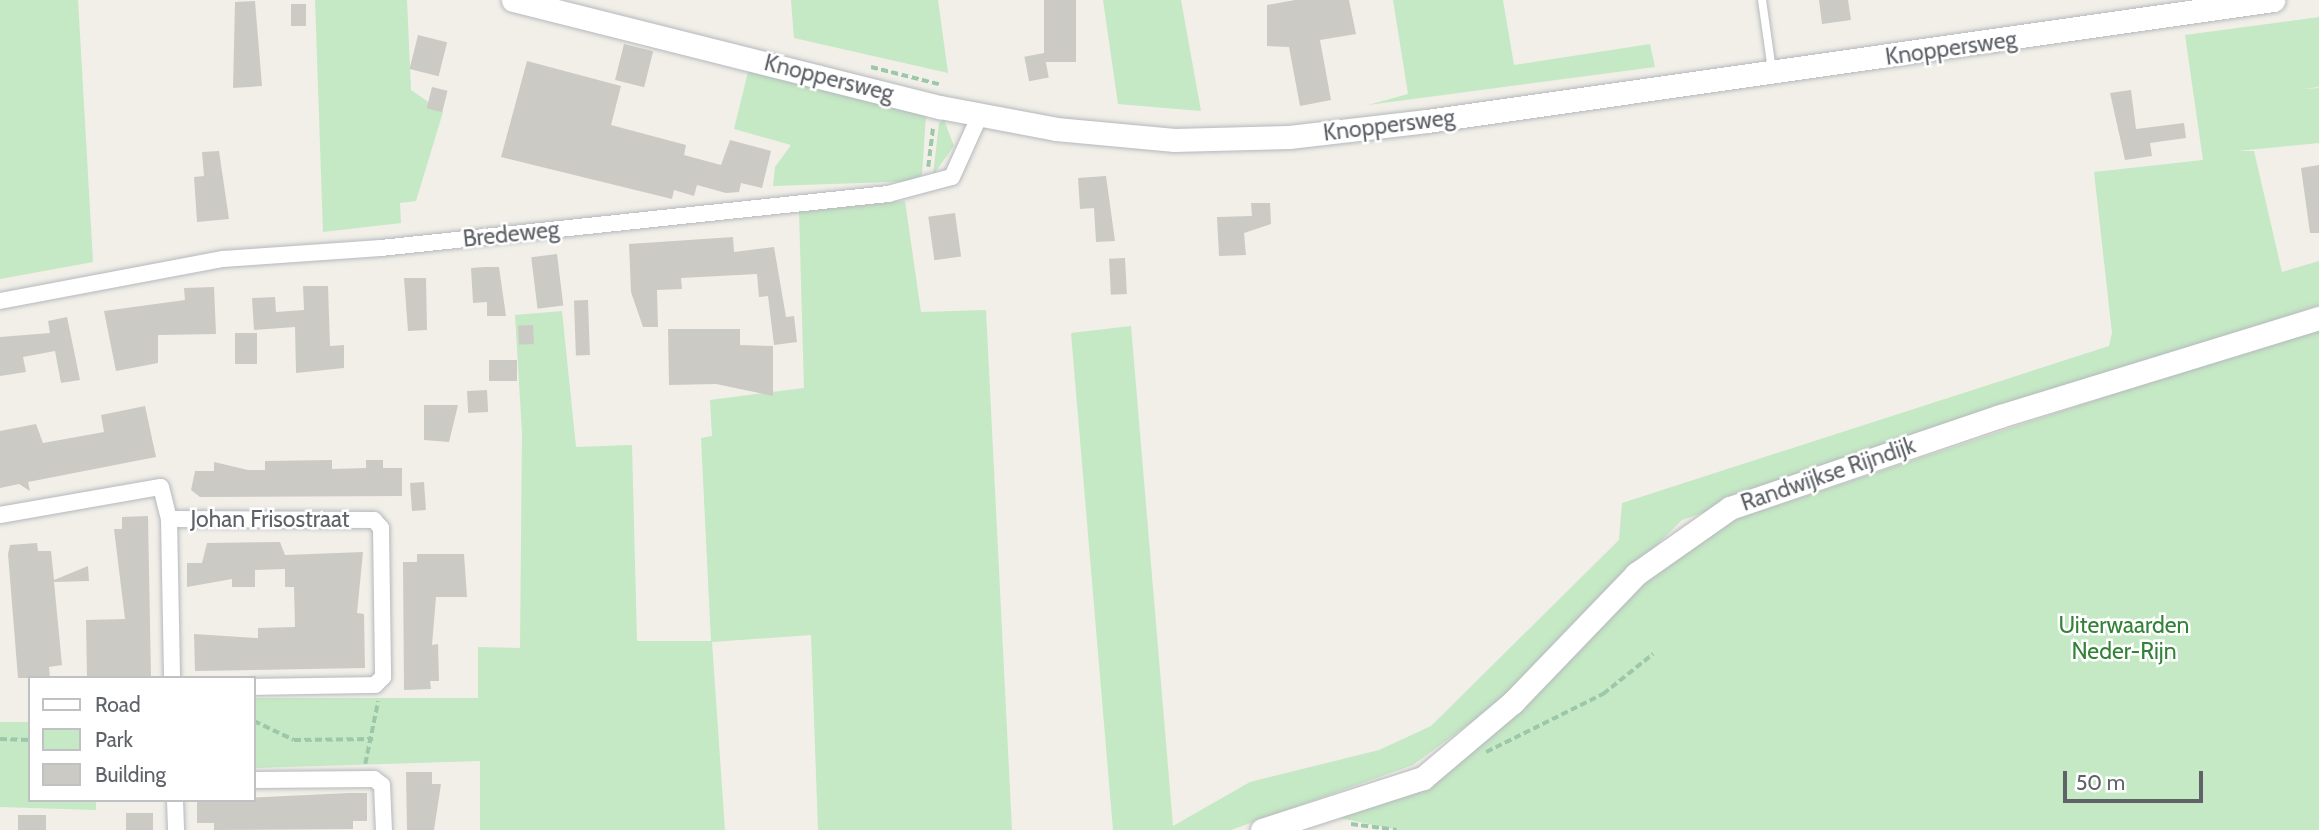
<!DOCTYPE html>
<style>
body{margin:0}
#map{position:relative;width:2319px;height:830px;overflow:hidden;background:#f1efe8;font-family:Cabin,sans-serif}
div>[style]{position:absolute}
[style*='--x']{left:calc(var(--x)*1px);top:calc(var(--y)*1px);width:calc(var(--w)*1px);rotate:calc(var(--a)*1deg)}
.green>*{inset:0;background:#c5e8c5}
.building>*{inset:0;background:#cccac5;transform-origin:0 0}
.path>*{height:3.5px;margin-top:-1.75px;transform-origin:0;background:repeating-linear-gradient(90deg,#9cc7a9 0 7px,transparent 0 10.5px)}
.roads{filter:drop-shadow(0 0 2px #b5b8bc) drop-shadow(0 0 2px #b5b8bc)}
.lane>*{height:8px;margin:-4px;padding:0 4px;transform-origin:4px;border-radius:4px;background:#fff}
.street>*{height:16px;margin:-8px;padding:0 8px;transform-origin:8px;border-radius:8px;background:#fff}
.secondary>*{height:23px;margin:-11.5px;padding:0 11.5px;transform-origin:11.5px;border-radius:11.5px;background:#fff}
span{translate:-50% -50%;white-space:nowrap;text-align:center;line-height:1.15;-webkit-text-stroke:5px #fff;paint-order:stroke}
.street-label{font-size:23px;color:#5f6368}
.park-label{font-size:23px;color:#348238}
.legend{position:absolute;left:28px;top:676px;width:228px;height:126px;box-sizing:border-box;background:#fff;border:2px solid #bfc1c3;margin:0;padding:9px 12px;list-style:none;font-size:21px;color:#5f6368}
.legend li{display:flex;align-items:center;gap:14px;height:35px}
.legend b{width:35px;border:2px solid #bfc1c3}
.scale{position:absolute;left:2063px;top:771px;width:140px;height:32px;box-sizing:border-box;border:4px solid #5f6368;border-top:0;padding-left:9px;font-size:21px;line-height:24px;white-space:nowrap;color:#5f6368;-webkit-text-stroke:5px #fff;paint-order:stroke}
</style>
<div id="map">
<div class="green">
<div style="clip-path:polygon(0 0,78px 0,93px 262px,0 279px)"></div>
<div style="clip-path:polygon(315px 0,407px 0,411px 90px,443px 112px,416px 201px,400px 203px,401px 223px,323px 232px)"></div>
<div style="clip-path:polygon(791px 0,938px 0,948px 73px,794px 38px)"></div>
<div style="clip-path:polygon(1103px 0,1181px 0,1201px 111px,1118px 104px)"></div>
<div style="clip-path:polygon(1393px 0,1503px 0,1514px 65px,1650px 44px,1655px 67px,1368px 105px,1408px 94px)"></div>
<div style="clip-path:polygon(2319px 17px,2319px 87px,2303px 89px,2319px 88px,2319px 143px,2237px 151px,2254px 151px,2282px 272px,2319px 261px,2319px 305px,1682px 520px,1495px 705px,1413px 765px,1231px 830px,1113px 830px,1071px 333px,1131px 326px,1173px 826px,1250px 782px,1379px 750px,1431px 726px,1619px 540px,1622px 503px,2109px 346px,2112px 333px,2094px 172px,2203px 160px,2185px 35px)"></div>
<div style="clip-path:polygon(749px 68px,926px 115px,922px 175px,917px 181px,773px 186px,775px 167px,791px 145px,734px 129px)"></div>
<div style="clip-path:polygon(944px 120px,954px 146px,933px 175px,939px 123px)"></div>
<div style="clip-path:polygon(905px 201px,921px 312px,986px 310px,1012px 830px,818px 830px,811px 635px,712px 642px,725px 830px,480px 830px,480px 761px,254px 768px,254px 698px,478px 698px,478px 647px,520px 648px,522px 433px,515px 315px,562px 311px,576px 447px,632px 445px,637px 641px,711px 641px,701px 438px,712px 436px,710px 400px,804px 388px,799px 211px)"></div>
<div style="clip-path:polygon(2319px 326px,2319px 830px,1399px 830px,1329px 816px,1438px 774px,1473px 751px,1626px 595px,1718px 525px)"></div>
<div style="clip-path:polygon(0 722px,30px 722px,30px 800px,96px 800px,96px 810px,0 807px)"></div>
</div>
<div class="building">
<div style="left:1044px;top:0;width:32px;height:62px"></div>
<div style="clip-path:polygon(1295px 0,1349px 0,1356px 34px,1320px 40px,1331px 100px,1300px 106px,1289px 47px,1267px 46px,1267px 5px)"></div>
<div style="clip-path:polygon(1819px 0,1848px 0,1851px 20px,1822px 24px)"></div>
<div style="clip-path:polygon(255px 1px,262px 86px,233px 88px,235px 2px)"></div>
<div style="left:291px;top:4px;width:15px;height:22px"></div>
<div style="left:418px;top:35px;width:30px;height:35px;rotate:14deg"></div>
<div style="left:624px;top:44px;width:30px;height:37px;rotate:14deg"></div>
<div style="left:1044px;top:53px;width:25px;height:20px;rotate:79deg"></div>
<div style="clip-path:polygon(527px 61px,621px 86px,611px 125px,686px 145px,684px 155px,721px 165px,730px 140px,771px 151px,762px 188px,741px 183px,739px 192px,726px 193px,697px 185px,694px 196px,674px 190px,672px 199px,501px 157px)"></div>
<div style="left:432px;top:87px;width:16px;height:22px;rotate:14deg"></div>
<div style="clip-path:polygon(2131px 90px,2136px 129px,2184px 123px,2186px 138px,2150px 143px,2152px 156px,2125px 160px,2110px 93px)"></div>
<div style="clip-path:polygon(219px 151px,229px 219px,197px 222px,194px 177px,204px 176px,202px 152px)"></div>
<div style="clip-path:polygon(2319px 165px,2319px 233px,2310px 233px,2301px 168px)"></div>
<div style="clip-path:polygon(1106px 176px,1115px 241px,1096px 242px,1094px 208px,1080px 209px,1078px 178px)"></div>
<div style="clip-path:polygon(1251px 203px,1270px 203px,1271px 224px,1244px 233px,1246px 255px,1219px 256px,1217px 217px,1252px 216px)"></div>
<div style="left:955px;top:213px;width:44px;height:27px;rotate:82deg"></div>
<div style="clip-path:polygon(733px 237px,734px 252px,774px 247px,786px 317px,794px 316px,797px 342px,774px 345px,768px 296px,759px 297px,757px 274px,681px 278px,682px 289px,657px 290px,658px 327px,643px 327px,631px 292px,629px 244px)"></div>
<div style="left:557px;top:254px;width:52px;height:26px;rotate:83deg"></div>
<div style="left:1125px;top:258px;width:36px;height:16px;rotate:87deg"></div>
<div style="clip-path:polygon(485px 267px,499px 267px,506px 316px,487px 316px,487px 302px,473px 303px,471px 268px)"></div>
<div style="clip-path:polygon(404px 278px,426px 278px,427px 330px,408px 331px)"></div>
<div style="clip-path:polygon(303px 286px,328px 286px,330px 346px,344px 345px,344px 368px,296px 373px,295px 327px,254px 330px,252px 298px,275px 297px,276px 312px,304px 310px)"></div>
<div style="clip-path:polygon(214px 287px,216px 334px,158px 335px,158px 363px,116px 371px,104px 311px,185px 300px,184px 288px)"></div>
<div style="left:588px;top:300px;width:55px;height:14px;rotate:88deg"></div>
<div style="clip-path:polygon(67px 317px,80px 380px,61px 383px,55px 351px,23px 357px,26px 372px,0 376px,0 337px,50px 333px,48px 321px)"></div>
<div style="left:533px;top:325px;width:19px;height:15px;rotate:87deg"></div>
<div style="clip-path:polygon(668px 329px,740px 329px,740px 345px,773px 346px,773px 396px,716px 384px,669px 385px)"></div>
<div style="left:235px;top:333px;width:22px;height:31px"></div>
<div style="left:489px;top:360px;width:28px;height:21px"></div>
<div style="left:487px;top:390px;width:22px;height:20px;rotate:87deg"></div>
<div style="clip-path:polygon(424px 405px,458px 405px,449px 442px,424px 440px)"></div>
<div style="clip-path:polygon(145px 406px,156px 457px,28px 482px,30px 491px,19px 484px,0 488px,0 431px,36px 424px,43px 443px,104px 432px,101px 415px)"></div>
<div style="clip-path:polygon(332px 460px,332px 469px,366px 468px,366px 460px,383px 460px,383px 468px,402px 468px,402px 496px,200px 497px,191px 490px,195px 471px,214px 471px,214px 462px,248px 470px,265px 470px,265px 461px)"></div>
<div style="left:424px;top:482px;width:28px;height:14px;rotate:86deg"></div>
<div style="clip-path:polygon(148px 516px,151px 678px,87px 678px,86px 620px,125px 619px,114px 529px,122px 529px,122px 517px)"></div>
<div style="clip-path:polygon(280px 542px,285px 555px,363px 552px,357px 613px,364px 614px,365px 668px,195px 671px,194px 634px,258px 638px,258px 628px,295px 627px,294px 587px,285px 587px,285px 569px,255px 570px,255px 587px,232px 587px,232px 579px,187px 587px,187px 563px,202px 563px,207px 543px)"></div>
<div style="clip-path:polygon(37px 543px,38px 551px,51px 551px,54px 580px,88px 566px,89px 581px,54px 582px,62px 665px,49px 667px,50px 678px,18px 678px,8px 554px,10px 545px)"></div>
<div style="clip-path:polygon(417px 554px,464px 554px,467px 597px,436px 597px,432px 645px,438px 644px,439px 681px,430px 681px,431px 689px,404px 690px,403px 562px,417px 562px)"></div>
<div style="clip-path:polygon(406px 772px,432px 772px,432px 784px,441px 784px,434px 830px,407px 830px)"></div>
<div style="clip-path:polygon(350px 793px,367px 793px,367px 821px,353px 821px,353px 829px,214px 830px,214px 823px,197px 823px,197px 800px)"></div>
<div style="left:153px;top:813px;width:17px;height:27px;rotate:90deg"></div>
<div style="left:18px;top:815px;width:28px;height:15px"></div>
</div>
<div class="path">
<div style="--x:871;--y:67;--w:73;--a:14.2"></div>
<div style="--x:928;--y:167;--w:41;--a:-83"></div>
<div style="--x:254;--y:721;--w:44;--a:25.4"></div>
<div style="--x:294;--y:740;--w:79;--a:-0.7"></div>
<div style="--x:0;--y:739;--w:30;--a:2"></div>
<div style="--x:1486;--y:752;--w:131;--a:-26.4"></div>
<div style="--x:1603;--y:694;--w:64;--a:-38.7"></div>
<div style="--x:365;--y:764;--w:64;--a:-78.3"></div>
<div style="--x:1351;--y:824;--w:46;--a:7.4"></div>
</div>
<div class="roads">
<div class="lane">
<div style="--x:1762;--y:0;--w:71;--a:81.9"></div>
</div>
<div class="street">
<div style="--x:0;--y:301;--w:227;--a:-10.7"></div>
<div style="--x:223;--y:259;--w:158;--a:-4"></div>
<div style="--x:381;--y:248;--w:510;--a:-6.08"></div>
<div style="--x:888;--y:194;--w:66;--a:-14.9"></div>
<div style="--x:952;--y:177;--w:68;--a:-65.7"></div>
<div style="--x:0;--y:515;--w:163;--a:-9.9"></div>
<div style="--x:161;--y:487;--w:33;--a:76"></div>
<div style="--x:169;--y:519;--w:159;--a:88.9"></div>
<div style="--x:169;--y:519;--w:205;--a:0.3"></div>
<div style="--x:374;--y:520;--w:11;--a:49"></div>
<div style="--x:381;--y:528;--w:149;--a:89.2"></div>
<div style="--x:383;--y:677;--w:11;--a:135"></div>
<div style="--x:375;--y:685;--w:121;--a:179.1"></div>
<div style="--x:254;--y:780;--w:120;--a:-0.5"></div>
<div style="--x:374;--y:779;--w:10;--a:37"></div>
<div style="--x:382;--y:785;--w:45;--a:87.5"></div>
<div style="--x:175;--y:800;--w:30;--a:88"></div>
</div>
<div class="secondary">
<div style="--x:513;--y:0;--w:440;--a:14.1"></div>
<div style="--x:940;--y:107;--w:118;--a:10.7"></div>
<div style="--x:1056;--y:129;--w:119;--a:5.3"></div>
<div style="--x:1174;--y:140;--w:115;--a:-1.5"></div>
<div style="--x:1289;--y:137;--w:139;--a:-6.6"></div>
<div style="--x:1427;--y:121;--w:855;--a:-8.14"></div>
<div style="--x:1262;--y:830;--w:169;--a:-17.9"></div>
<div style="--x:1423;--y:778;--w:118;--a:-40.2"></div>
<div style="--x:1513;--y:702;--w:178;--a:-46.1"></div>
<div style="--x:1636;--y:574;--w:115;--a:-35.1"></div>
<div style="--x:1730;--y:508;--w:285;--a:-18.8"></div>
<div style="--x:2000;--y:416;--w:334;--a:-17.1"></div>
</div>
</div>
<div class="street-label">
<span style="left:1951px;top:48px;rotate:-8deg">Knoppersweg</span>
<span style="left:829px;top:78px;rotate:14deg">Knoppersweg</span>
<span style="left:1389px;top:125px;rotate:-7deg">Knoppersweg</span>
<span style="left:511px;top:234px;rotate:-6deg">Bredeweg</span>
<span style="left:1828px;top:474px;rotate:-19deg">Randwijkse Rijndijk</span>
<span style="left:270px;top:519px">Johan Frisostraat</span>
</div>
<div class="park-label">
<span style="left:2124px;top:638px">Uiterwaarden<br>Neder-Rijn</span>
</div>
<ul class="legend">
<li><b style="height:9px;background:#fff"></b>Road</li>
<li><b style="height:19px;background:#c5e8c5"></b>Park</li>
<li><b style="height:19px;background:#cccac5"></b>Building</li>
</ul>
<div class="scale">50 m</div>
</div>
